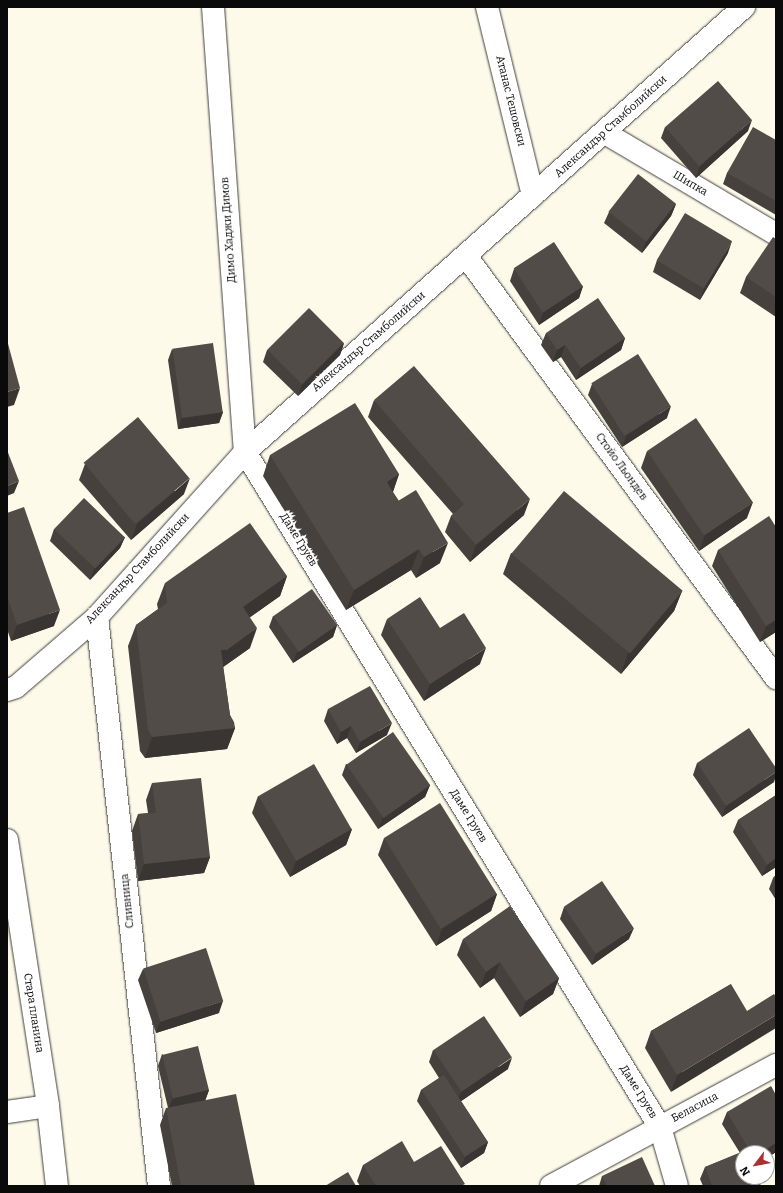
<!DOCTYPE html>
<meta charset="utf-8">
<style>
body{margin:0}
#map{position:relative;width:783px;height:1193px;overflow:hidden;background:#fdfae9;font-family:Bitter,serif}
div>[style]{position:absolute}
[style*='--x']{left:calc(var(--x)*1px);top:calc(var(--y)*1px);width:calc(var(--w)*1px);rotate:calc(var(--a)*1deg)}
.roads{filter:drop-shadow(0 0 1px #3d3d3d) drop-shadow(0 0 1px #3d3d3d)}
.minor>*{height:22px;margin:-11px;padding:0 11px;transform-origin:11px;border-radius:11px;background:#fff}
.wall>*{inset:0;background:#46413d}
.shaded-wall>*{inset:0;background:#393532}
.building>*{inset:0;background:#514c47;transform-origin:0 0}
span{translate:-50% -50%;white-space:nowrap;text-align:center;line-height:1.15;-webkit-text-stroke:4px #fff;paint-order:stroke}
.street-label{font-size:11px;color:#0a0a0a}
.frame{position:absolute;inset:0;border:8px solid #0a0a0a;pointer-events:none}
.north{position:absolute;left:735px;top:1145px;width:40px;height:40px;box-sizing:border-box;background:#fff;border:1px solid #9d9d9d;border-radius:50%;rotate:238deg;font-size:11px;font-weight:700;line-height:16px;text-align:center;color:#0a0a0a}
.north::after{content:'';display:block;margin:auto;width:14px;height:18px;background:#ac2f31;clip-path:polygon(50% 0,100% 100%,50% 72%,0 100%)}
</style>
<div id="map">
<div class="roads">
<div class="minor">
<div style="--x:213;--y:7;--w:446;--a:85.9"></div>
<div style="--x:245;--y:452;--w:792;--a:58.42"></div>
<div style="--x:660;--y:1127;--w:61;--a:73.9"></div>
<div style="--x:487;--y:7;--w:194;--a:76.3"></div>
<div style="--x:605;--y:133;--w:199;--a:30.6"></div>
<div style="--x:466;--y:256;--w:524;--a:53.7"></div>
<div style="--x:97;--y:617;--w:572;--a:83.78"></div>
<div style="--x:7;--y:690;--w:9;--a:-18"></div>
<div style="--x:16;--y:687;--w:107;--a:-40.8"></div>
<div style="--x:97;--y:617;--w:222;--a:-48.1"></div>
<div style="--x:245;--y:452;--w:669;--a:-41.73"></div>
<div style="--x:7;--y:840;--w:269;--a:81.2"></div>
<div style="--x:48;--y:1106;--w:81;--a:83.6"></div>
<div style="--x:7;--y:1112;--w:41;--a:-8.3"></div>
<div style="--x:551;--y:1186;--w:255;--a:-28.3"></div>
</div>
</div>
<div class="wall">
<div style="clip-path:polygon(665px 127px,748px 131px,696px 178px,661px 138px)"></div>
<div style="clip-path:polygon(776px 140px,776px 215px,723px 184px,727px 173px)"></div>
<div style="clip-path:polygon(676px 204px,671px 216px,642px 253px,604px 223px,609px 212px)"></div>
<div style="clip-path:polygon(776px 239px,776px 317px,740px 293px,746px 277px)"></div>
<div style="clip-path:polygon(728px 253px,700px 300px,653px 272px,657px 260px)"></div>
<div style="clip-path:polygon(514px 269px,583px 286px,579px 298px,539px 325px,510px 281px)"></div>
<div style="clip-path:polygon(546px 333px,625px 338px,621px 350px,576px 380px,561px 357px,553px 362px,541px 345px)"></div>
<div style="clip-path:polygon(344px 343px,340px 355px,298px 396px,263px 362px,267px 350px)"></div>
<div style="clip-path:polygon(172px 349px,223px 412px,219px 423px,178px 429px,168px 360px)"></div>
<div style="clip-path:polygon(592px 384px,667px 418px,622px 447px,588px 395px)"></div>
<div style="clip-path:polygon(374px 400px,524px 515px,470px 562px,445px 532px,451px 516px,453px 514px,368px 417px)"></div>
<div style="clip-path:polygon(647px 451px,747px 518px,699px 551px,641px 468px)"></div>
<div style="clip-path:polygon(270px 455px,399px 474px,393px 492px,440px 563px,416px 578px,411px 570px,346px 610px,263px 476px)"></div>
<div style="clip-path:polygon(85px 464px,184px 494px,131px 540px,79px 480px)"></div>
<div style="clip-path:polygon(7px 513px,54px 626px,11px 641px,7px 629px)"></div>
<div style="clip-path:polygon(776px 527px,776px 632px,760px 642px,712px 566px,718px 550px)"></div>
<div style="clip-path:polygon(54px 529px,125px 537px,120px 548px,90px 580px,50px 541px)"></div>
<div style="clip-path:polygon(511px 553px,682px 591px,674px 611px,621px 674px,503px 574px)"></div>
<div style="clip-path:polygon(287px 576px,280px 596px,250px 617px,250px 648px,223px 667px,230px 715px,235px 728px,227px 749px,145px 758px,140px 751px,128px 646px,136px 625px,158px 609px,157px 604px,165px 583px)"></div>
<div style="clip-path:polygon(273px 616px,337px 625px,333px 637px,293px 663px,269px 627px)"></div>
<div style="clip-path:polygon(387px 619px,480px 664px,424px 701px,381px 635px)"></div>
<div style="clip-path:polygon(328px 709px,387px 735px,356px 753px,347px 738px,337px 744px,324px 721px)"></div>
<div style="clip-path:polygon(697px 763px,774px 782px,722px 817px,693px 775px)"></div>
<div style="clip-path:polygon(346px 764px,430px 785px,425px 797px,378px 829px,342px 775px)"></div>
<div style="clip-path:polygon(152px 783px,210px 857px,204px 873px,138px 881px,132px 831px,138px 814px,148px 813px,146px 800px)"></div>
<div style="clip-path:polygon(776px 795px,776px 867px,762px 876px,733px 832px,738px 820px)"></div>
<div style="clip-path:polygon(258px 796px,352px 829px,346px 845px,290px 877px,252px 813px)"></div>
<div style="clip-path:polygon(384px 838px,497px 894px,491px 911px,436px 946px,378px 855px)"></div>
<div style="clip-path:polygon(776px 875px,776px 900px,769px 889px,773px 878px)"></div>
<div style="clip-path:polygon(564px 907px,629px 939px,592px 965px,560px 919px)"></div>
<div style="clip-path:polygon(463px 939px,559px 978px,553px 994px,520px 1017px,494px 978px,480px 988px,457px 955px)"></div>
<div style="clip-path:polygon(143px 969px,219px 1013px,156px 1033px,138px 980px)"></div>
<div style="clip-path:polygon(731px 984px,671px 1092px,645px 1048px,651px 1031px)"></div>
<div style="clip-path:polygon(433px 1050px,508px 1069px,461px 1101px,488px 1142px,484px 1153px,461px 1168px,417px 1101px,421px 1090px,439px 1078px,429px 1062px)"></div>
<div style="clip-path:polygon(162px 1054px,209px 1090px,205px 1101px,255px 1186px,172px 1186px,160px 1125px,166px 1108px,168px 1108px,158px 1066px)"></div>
<div style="clip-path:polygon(776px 1095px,776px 1152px,767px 1158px,767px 1153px,743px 1153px,761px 1186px,703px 1186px,700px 1179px,705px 1167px,740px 1153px,722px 1124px,727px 1112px)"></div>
<div style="clip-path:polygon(363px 1165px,464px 1186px,360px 1186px,357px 1181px)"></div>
<div style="clip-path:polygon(602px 1176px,655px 1186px,599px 1186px)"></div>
</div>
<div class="shaded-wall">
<div style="clip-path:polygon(752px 120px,748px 131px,696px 178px,700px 166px)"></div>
<div style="clip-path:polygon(676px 204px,671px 216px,642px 253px,646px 241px)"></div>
<div style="clip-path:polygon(732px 241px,728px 253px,700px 300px,704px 288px)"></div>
<div style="clip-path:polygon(583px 286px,579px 298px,539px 325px,543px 313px)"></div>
<div style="clip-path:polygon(625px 338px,621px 350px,576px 380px,581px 368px)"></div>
<div style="clip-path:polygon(344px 343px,340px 355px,298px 396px,302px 385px)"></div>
<div style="clip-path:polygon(565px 345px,561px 357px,553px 362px,557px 350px)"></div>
<div style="clip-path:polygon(20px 388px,14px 405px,7px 407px,7px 392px)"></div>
<div style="clip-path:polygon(671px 406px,667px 418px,622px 447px,626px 436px)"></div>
<div style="clip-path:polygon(223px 412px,219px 423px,178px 429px,182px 417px)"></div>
<div style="clip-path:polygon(399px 474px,392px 494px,387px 482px)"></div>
<div style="clip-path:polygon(190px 478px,184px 494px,131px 540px,137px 524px)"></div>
<div style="clip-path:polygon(19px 481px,14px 493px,7px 496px,7px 486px)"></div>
<div style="clip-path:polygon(530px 499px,524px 515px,470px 562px,476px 545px)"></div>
<div style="clip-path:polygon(753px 502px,747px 518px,699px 551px,705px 535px)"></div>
<div style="clip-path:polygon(125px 537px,120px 548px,90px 580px,94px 568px)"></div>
<div style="clip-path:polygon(448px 543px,440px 563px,416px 578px,424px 557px)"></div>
<div style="clip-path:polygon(419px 549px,411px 570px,346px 610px,354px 590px)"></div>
<div style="clip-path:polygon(287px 576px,280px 596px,235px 628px,243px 607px)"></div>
<div style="clip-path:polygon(682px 591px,674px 611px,621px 674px,628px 653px)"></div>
<div style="clip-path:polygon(60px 610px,54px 626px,11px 641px,17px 625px)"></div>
<div style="clip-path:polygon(776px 620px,776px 632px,760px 642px,766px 626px)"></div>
<div style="clip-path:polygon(337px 625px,333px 637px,293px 663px,297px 652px)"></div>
<div style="clip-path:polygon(257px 628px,250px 648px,219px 670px,221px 650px)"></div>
<div style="clip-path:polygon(486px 648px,480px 664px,424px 701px,430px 684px)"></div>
<div style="clip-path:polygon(392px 723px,387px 735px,356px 753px,360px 742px)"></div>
<div style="clip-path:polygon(351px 726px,347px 738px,337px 744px,341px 732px)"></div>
<div style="clip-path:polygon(235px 728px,227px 749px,145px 758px,152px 737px)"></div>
<div style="clip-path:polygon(776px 772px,776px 776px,774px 782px,722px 817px,726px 806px)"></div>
<div style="clip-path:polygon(430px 785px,425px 797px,378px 829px,383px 817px)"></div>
<div style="clip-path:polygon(352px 829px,346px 845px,290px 877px,296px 861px)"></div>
<div style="clip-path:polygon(210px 857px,204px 873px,138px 881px,144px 864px)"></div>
<div style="clip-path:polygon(776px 858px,776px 867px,762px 876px,767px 865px)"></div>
<div style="clip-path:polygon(497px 894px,491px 911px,436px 946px,442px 929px)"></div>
<div style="clip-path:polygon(634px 928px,629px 939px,592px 965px,596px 953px)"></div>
<div style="clip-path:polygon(500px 962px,494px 978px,480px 988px,486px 972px)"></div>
<div style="clip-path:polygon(559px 978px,553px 994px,520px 1017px,526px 1001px)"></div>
<div style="clip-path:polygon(223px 1001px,219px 1013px,156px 1033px,160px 1022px)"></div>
<div style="clip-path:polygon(776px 1015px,776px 1028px,671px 1092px,677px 1075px)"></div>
<div style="clip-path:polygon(512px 1058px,508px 1069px,457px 1104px,461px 1092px)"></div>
<div style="clip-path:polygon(209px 1090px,205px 1101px,168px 1110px,173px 1098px)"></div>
<div style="clip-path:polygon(488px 1142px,484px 1153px,461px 1168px,465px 1157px)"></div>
<div style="clip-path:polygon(776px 1143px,776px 1152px,767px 1158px,767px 1153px,760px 1153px)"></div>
</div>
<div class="building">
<div style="left:718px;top:81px;width:52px;height:70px;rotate:49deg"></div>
<div style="clip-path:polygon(753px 127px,776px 140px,776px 201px,727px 173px)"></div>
<div style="left:638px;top:174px;width:48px;height:48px;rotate:38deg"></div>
<div style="left:685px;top:213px;width:55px;height:55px;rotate:31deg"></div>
<div style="clip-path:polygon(773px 237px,776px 239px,776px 297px,746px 277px)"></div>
<div style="left:554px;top:242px;width:53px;height:48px;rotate:57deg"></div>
<div style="clip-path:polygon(598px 298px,625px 338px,581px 368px,565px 345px,557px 350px,546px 333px)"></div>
<div style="left:309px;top:308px;width:49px;height:59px;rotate:45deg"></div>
<div style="clip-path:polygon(7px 340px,20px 388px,7px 392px)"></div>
<div style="left:213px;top:343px;width:70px;height:41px;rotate:82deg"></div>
<div style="left:638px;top:354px;width:62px;height:55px;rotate:58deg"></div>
<div style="clip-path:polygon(414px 366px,530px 499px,476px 545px,451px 516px,464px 504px,374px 400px)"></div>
<div style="clip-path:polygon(355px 403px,399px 474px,387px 482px,398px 501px,416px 490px,448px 543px,424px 557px,419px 549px,354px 590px,270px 455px)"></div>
<div style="left:138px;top:417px;width:80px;height:71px;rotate:50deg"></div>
<div style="left:696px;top:418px;width:102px;height:59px;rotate:56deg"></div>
<div style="clip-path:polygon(7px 450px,19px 481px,7px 486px)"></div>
<div style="left:564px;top:491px;width:155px;height:82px;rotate:40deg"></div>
<div style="left:84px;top:498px;width:57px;height:43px;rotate:44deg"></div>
<div style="clip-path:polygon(24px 507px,60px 610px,17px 625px,7px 596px,7px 513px)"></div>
<div style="clip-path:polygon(769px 516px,776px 527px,776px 620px,766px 626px,718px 550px)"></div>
<div style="clip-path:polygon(250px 523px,287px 576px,243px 607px,257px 628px,227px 650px,221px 650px,230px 715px,234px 722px,235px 728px,152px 737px,148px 730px,136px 625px,167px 603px,165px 583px)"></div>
<div style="left:312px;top:589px;width:44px;height:47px;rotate:55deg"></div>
<div style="clip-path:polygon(420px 597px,440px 628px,464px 613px,486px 648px,430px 684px,387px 619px)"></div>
<div style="clip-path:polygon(370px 686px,392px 723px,360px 742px,351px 726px,341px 732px,328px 709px)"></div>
<div style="clip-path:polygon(749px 728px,776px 768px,776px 772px,726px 806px,697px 763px)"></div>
<div style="left:393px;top:732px;width:65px;height:57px;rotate:55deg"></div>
<div style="left:314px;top:764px;width:75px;height:64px;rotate:60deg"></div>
<div style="clip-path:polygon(201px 778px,210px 857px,144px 864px,138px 814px,156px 813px,152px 783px)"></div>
<div style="clip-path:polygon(776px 795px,776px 858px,767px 865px,738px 820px)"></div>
<div style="left:440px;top:803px;width:107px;height:66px;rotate:58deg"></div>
<div style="clip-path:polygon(776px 875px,776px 882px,773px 878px)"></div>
<div style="left:602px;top:881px;width:57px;height:46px;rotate:56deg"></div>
<div style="clip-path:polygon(510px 906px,559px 978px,526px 1001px,500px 962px,486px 972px,463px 939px)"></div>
<div style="left:206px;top:948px;width:56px;height:66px;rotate:72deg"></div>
<div style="clip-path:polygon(731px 984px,747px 1011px,774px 994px,776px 997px,776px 1015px,677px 1075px,651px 1031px)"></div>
<div style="left:484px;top:1016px;width:50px;height:61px;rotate:56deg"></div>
<div style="left:198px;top:1046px;width:45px;height:37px;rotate:76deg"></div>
<div style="left:444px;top:1075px;width:80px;height:27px;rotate:57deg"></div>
<div style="clip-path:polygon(771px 1086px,776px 1095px,776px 1143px,760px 1153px,751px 1153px,727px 1112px)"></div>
<div style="clip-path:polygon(236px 1094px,255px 1186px,181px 1186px,166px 1108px)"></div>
<div style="clip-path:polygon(402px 1141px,414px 1162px,441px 1146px,465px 1184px,461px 1186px,376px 1186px,363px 1165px)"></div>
<div style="clip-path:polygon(746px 1150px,747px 1153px,743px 1153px,743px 1177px,757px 1177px,761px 1186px,712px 1186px,705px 1167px)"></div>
<div style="clip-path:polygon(642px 1157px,655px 1186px,607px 1186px,602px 1176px)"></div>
<div style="clip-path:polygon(348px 1172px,356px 1186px,325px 1186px)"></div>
</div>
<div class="street-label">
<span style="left:510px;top:101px;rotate:76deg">Атанас Тешовски</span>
<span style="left:611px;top:127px;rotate:-42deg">Александър Стамболийски</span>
<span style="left:690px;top:184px;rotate:30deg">Шипка</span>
<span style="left:229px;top:230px;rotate:-94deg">Димо Хаджи Димов</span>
<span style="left:369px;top:342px;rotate:-41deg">Александър Стамболийски</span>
<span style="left:621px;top:467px;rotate:54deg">Стойо Льондев</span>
<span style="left:298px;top:540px;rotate:58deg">Даме Груев</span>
<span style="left:138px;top:569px;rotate:-47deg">Александър Стамболийски</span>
<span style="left:468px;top:816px;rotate:58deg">Даме Груев</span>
<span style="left:128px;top:901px;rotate:-96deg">Сливница</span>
<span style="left:33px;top:1013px;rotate:81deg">Стара планина</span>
<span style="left:638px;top:1092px;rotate:58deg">Даме Груев</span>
<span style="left:695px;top:1108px;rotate:-28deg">Беласица</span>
</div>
<div class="frame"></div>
<div class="north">N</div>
</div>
